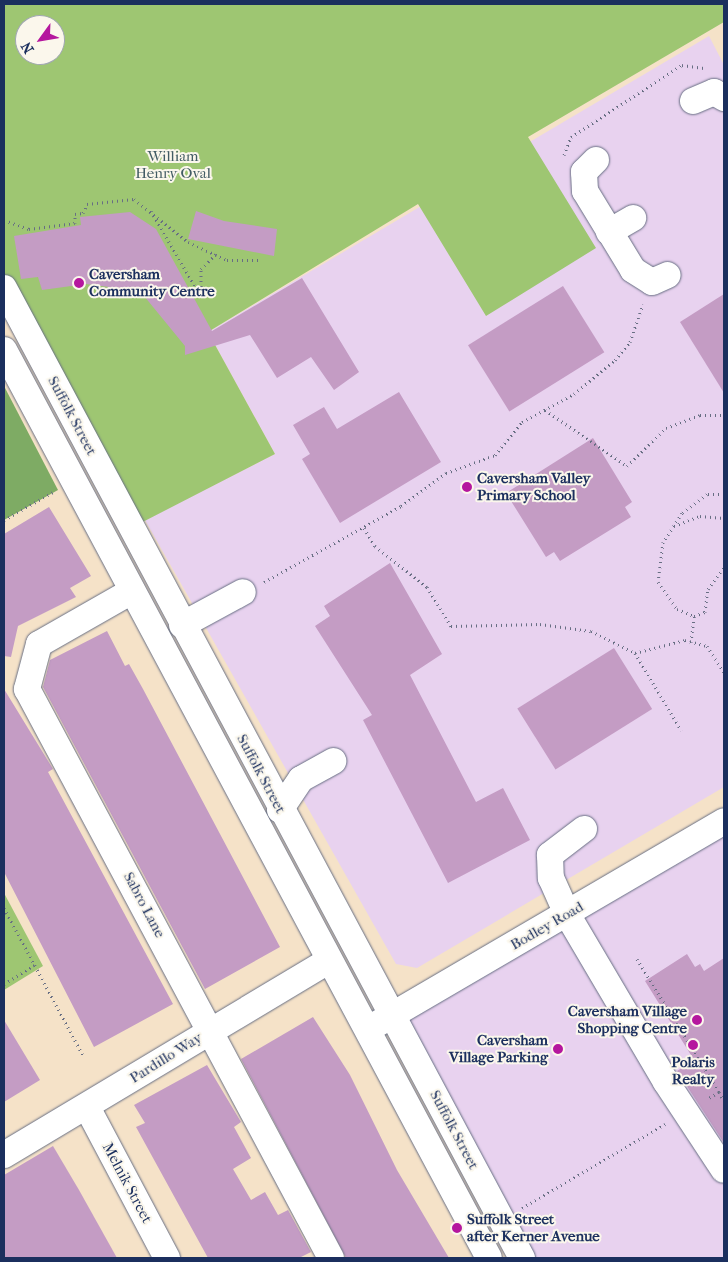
<!DOCTYPE html>
<style>
body{margin:0}
#map{position:relative;width:728px;height:1262px;overflow:hidden;background:#f5e2c8;font-family:"IM FELL French Canon",serif}
div>[style]{position:absolute}
[style*='--x']{left:calc(var(--x)*1px);top:calc(var(--y)*1px);width:calc(var(--w)*1px);rotate:calc(var(--a)*1deg)}
.built>*{inset:0;background:#e8d2ef}
.green>*{inset:0;background:#9ec672}
.forest>*{inset:0;background:#7eab64}
.building>*{inset:0;background:#c49cc4;transform-origin:0 0}
.path>*{height:3px;margin-top:-1.5px;transform-origin:0;background:repeating-linear-gradient(90deg,#676e83 0 1px,transparent 0 5px)}
.roads{filter:drop-shadow(0 0 1px #676e83) drop-shadow(0 0 1px #676e83)}
.minor>*{height:26px;margin:-13px;padding:0 13px;transform-origin:13px;border-radius:13px;background:#fff}
.dots>*{width:14px;height:14px;translate:-50% -50%;box-sizing:border-box;border:2px solid #fbf7ec;border-radius:50%}
span{translate:-50% -50%;white-space:nowrap;text-align:center;line-height:1.15;-webkit-text-stroke:4px #fbf7ec;paint-order:stroke}
.park-label{font-size:15px;color:#425c64}
.poi-label{font-size:15px;color:#1b2f5e;font-weight:700}
.left{translate:0 -50%;text-align:left}
.right{translate:-100% -50%;text-align:right}
.street-label{font-size:15px;color:#1b2f5e}
.frame{position:absolute;inset:0;border:5px solid #1b2f5e;pointer-events:none}
.north{position:absolute;left:15px;top:15px;width:50px;height:50px;box-sizing:border-box;background:#fbf7ec;border:1px solid #a1a7b3;border-radius:50%;rotate:238deg;font-size:14px;font-weight:700;line-height:20px;text-align:center;color:#1b2f5e}
.north::after{content:'';display:block;margin:auto;width:18px;height:22px;background:#b5179e;clip-path:polygon(50% 0,100% 100%,50% 72%,0 100%)}
</style>
<div id="map">
<div class="built">
<div style="clip-path:polygon(709px 36px,724px 65px,724px 787px,417px 968px,396px 964px,145px 520px,275px 454px,208px 332px)"></div>
<div style="clip-path:polygon(724px 821px,724px 1258px,522px 1258px,393px 1015px)"></div>
</div>
<div class="green">
<div style="clip-path:polygon(evenodd,4px 4px,724px 4px,724px 22px,528px 137px,596px 248px,486px 316px,418px 204px,208px 332px,275px 454px,131px 528px,4px 288px,4px 4px,25px 25px,55px 25px,55px 55px,25px 55px,25px 25px)"></div>
<div style="clip-path:polygon(4px 893px,43px 966px,4px 990px)"></div>
</div>
<div class="forest">
<div style="clip-path:polygon(4px 386px,58px 490px,4px 520px)"></div>
</div>
<div class="building">
<div style="clip-path:polygon(196px 211px,224px 221px,277px 229px,274px 256px,188px 239px)"></div>
<div style="clip-path:polygon(130px 212px,156px 229px,212px 331px,302px 278px,359px 372px,334px 390px,311px 357px,277px 378px,250px 335px,185px 355px,185px 346px,140px 291px,86px 284px,42px 290px,38px 277px,21px 279px,14px 236px,81px 225px,80px 217px)"></div>
<div style="left:563px;top:286px;width:78px;height:112px;rotate:58deg"></div>
<div style="clip-path:polygon(724px 294px,724px 393px,680px 322px)"></div>
<div style="clip-path:polygon(399px 392px,441px 462px,340px 523px,302px 459px,310px 454px,293px 425px,324px 407px,337px 429px)"></div>
<div style="clip-path:polygon(593px 438px,632px 502px,625px 507px,631px 517px,560px 561px,554px 552px,546px 557px,506px 493px)"></div>
<div style="clip-path:polygon(49px 507px,91px 576px,70px 588px,76px 597px,18px 626px,11px 657px,4px 656px,4px 534px)"></div>
<div style="clip-path:polygon(390px 563px,442px 654px,410px 675px,476px 802px,503px 788px,530px 840px,448px 883px,363px 720px,372px 715px,315px 626px,330px 616px,324px 606px)"></div>
<div style="clip-path:polygon(107px 631px,125px 666px,129px 664px,143px 689px,280px 947px,205px 989px,43px 687px,50px 660px)"></div>
<div style="left:614px;top:648px;width:72px;height:114px;rotate:58deg"></div>
<div style="clip-path:polygon(4px 689px,53px 769px,48px 772px,173px 1004px,94px 1047px,4px 872px)"></div>
<div style="clip-path:polygon(687px 954px,695px 967px,700px 964px,704px 971px,724px 958px,724px 1143px,677px 1071px,694px 1060px,645px 981px)"></div>
<div style="clip-path:polygon(313px 1017px,350px 1075px,397px 1170px,449px 1258px,346px 1258px,241px 1059px)"></div>
<div style="clip-path:polygon(4px 1020px,40px 1080px,4px 1102px)"></div>
<div style="clip-path:polygon(207px 1065px,241px 1122px,234px 1127px,251px 1158px,233px 1169px,251px 1200px,265px 1192px,278px 1215px,288px 1210px,311px 1252px,299px 1258px,208px 1258px,136px 1127px,145px 1123px,134px 1105px)"></div>
<div style="clip-path:polygon(53px 1146px,79px 1190px,117px 1258px,4px 1258px,4px 1175px)"></div>
</div>
<div class="path">
<div style="--x:564;--y:155;--w:19;--a:-69"></div>
<div style="--x:571;--y:137;--w:132;--a:-33"></div>
<div style="--x:682;--y:65;--w:22;--a:8"></div>
<div style="--x:151;--y:211;--w:99;--a:59.8"></div>
<div style="--x:201;--y:297;--w:28;--a:-90"></div>
<div style="--x:201;--y:269;--w:21;--a:-45"></div>
<div style="--x:4;--y:220;--w:27;--a:20"></div>
<div style="--x:29;--y:229;--w:46;--a:-7.4"></div>
<div style="--x:75;--y:223;--w:9;--a:-90"></div>
<div style="--x:75;--y:214;--w:8;--a:-7"></div>
<div style="--x:83;--y:213;--w:10;--a:-66"></div>
<div style="--x:87;--y:204;--w:47;--a:-6.1"></div>
<div style="--x:134;--y:199;--w:69;--a:38.5"></div>
<div style="--x:188;--y:242;--w:43;--a:24.8"></div>
<div style="--x:227;--y:260;--w:31;--a:0"></div>
<div style="--x:545;--y:410;--w:99;--a:34.3"></div>
<div style="--x:627;--y:466;--w:54;--a:-44.3"></div>
<div style="--x:666;--y:428;--w:36;--a:-21"></div>
<div style="--x:700;--y:415;--w:24;--a:0"></div>
<div style="--x:724;--y:494;--w:17;--a:180"></div>
<div style="--x:707;--y:494;--w:31;--a:143"></div>
<div style="--x:682;--y:513;--w:35;--a:123"></div>
<div style="--x:663;--y:542;--w:40;--a:97.1"></div>
<div style="--x:658;--y:582;--w:33;--a:55"></div>
<div style="--x:677;--y:609;--w:18;--a:22"></div>
<div style="--x:694;--y:616;--w:12;--a:-20"></div>
<div style="--x:705;--y:612;--w:23;--a:-83"></div>
<div style="--x:708;--y:589;--w:27;--a:-54"></div>
<div style="--x:4;--y:520;--w:56;--a:-29.7"></div>
<div style="--x:674;--y:526;--w:28;--a:-21"></div>
<div style="--x:700;--y:516;--w:24;--a:5"></div>
<div style="--x:364;--y:528;--w:21;--a:59"></div>
<div style="--x:375;--y:546;--w:66;--a:38.3"></div>
<div style="--x:427;--y:587;--w:46;--a:58.4"></div>
<div style="--x:451;--y:626;--w:89;--a:-1.3"></div>
<div style="--x:540;--y:624;--w:51;--a:7.8"></div>
<div style="--x:591;--y:631;--w:49;--a:26.6"></div>
<div style="--x:635;--y:653;--w:90;--a:59.1"></div>
<div style="--x:264;--y:582;--w:157;--a:-29"></div>
<div style="--x:401;--y:506;--w:56;--a:-36.3"></div>
<div style="--x:446;--y:473;--w:52;--a:-20.2"></div>
<div style="--x:495;--y:455;--w:43;--a:-50.7"></div>
<div style="--x:522;--y:422;--w:59;--a:-28.3"></div>
<div style="--x:574;--y:394;--w:53;--a:-39.7"></div>
<div style="--x:615;--y:360;--w:23;--a:-50"></div>
<div style="--x:630;--y:342;--w:40;--a:-71.1"></div>
<div style="--x:691;--y:642;--w:26;--a:-83"></div>
<div style="--x:635;--y:653;--w:52;--a:-14.6"></div>
<div style="--x:685;--y:640;--w:23;--a:15"></div>
<div style="--x:707;--y:646;--w:31;--a:57"></div>
<div style="--x:4;--y:908;--w:169;--a:61.8"></div>
<div style="--x:637;--y:959;--w:156;--a:58.3"></div>
<div style="--x:719;--y:1092;--w:14;--a:150"></div>
<div style="--x:4;--y:984;--w:36;--a:-32"></div>
<div style="--x:719;--y:1092;--w:10;--a:61"></div>
<div style="--x:522;--y:1208;--w:166;--a:-30.4"></div>
</div>
<div class="roads">
<div class="minor">
<div style="--x:693;--y:101;--w:23;--a:-23"></div>
<div style="--x:714;--y:92;--w:12;--a:31"></div>
<div style="--x:596;--y:160;--w:17;--a:135"></div>
<div style="--x:584;--y:172;--w:19;--a:87"></div>
<div style="--x:585;--y:191;--w:92;--a:58.7"></div>
<div style="--x:633;--y:270;--w:22;--a:32"></div>
<div style="--x:652;--y:282;--w:17;--a:-24"></div>
<div style="--x:609;--y:232;--w:28;--a:-30"></div>
<div style="--x:4;--y:288;--w:1100;--a:61.9"></div>
<div style="--x:4;--y:350;--w:1029;--a:61.89"></div>
<div style="--x:132;--y:591;--w:107;--a:150.3"></div>
<div style="--x:39;--y:644;--w:47;--a:104.9"></div>
<div style="--x:27;--y:689;--w:645;--a:61.89"></div>
<div style="--x:182;--y:625;--w:69;--a:-28.4"></div>
<div style="--x:280;--y:810;--w:37;--a:-56"></div>
<div style="--x:301;--y:779;--w:37;--a:-29"></div>
<div style="--x:584;--y:829;--w:43;--a:142.6"></div>
<div style="--x:550;--y:855;--w:23;--a:88"></div>
<div style="--x:551;--y:878;--w:39;--a:66"></div>
<div style="--x:567;--y:914;--w:195;--a:59.5"></div>
<div style="--x:666;--y:1082;--w:105;--a:56.6"></div>
<div style="--x:377;--y:1024;--w:402;--a:-30.3"></div>
<div style="--x:87;--y:1107;--w:171;--a:62.1"></div>
<div style="--x:4;--y:1155;--w:378;--a:-30.9"></div>
</div>
</div>
<div class="dots">
<div style="left:79px;top:283px;background:#b5179e"></div>
<div style="left:467px;top:487px;background:#b5179e"></div>
<div style="left:697px;top:1020px;background:#b5179e"></div>
<div style="left:693px;top:1045px;background:#b5179e"></div>
<div style="left:558px;top:1049px;background:#b5179e"></div>
<div style="left:457px;top:1228px;background:#b5179e"></div>
</div>
<div class="park-label">
<span style="left:173px;top:165px">William<br>Henry Oval</span>
</div>
<div class="poi-label">
<span class="left" style="left:89px;top:283px">Caversham<br>Community Centre</span>
<span class="left" style="left:477px;top:487px">Caversham Valley<br>Primary School</span>
<span class="right" style="left:687px;top:1020px">Caversham Village<br>Shopping Centre</span>
<span class="right" style="left:548px;top:1049px">Caversham<br>Village Parking</span>
<span style="left:693px;top:1071px">Polaris<br>Realty</span>
<span class="left" style="left:467px;top:1228px">Suffolk Street<br>after Kerner Avenue</span>
</div>
<div class="street-label">
<span style="left:72px;top:416px;rotate:62deg">Suffolk Street</span>
<span style="left:261px;top:774px;rotate:62deg">Suffolk Street</span>
<span style="left:144px;top:905px;rotate:62deg">Sabro Lane</span>
<span style="left:547px;top:926px;rotate:-30deg">Bodley Road</span>
<span style="left:166px;top:1058px;rotate:-32deg">Pardillo Way</span>
<span style="left:454px;top:1130px;rotate:62deg">Suffolk Street</span>
<span style="left:127px;top:1183px;rotate:62deg">Melnik Street</span>
</div>
<div class="frame"></div>
<div class="north">N</div>
</div>
